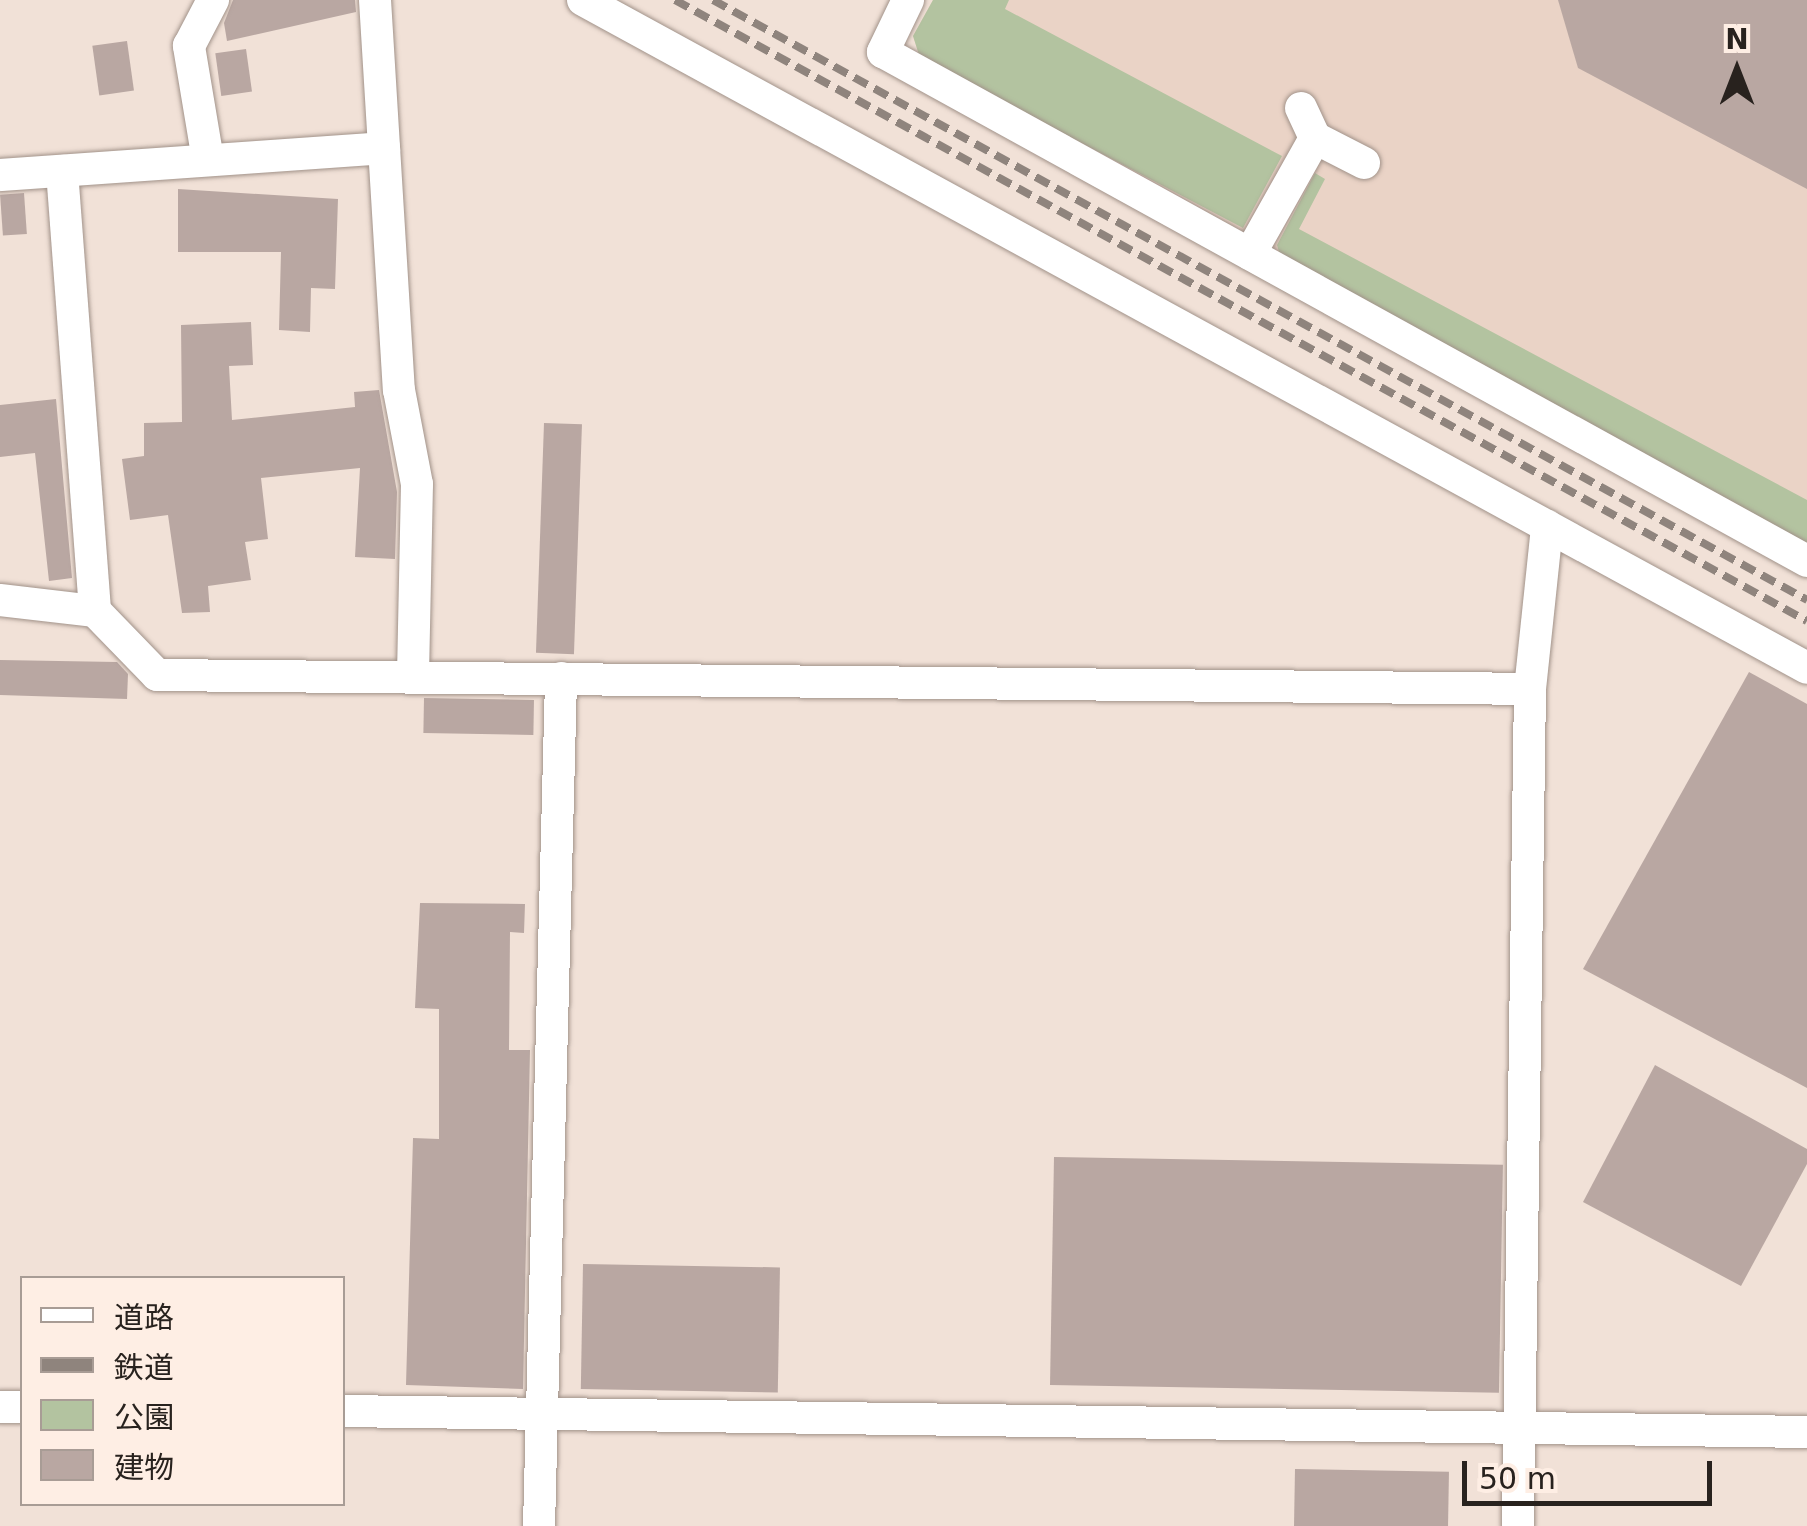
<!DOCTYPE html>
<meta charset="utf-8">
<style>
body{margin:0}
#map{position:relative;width:1807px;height:1526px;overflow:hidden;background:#f1e1d7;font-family:"DejaVu Sans","Noto Sans JP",sans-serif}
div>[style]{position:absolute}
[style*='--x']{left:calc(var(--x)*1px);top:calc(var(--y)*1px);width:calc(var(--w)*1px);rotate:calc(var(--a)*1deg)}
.built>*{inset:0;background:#ead3c6}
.green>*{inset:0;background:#b3c3a0}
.building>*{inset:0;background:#b9a7a2;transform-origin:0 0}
.roads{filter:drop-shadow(0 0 2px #a19289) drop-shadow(0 0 2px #a19289)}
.minor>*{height:32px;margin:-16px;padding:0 16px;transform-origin:16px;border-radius:16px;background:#fff}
.rail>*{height:8px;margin-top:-4px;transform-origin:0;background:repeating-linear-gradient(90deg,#8f847d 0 15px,transparent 0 23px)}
span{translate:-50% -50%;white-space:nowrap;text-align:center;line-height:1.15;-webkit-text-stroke:8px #feeee4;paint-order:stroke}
.legend{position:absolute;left:20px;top:1276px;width:325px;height:230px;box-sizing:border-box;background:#feeee4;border:2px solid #a89c95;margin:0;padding:12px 18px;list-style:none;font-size:30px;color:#28221e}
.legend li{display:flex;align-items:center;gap:20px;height:50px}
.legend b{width:50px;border:2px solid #a89c95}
.north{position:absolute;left:1687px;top:20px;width:100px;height:100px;-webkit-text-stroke:8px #feeee4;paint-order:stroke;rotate:0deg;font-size:28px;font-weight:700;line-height:40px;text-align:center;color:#28221e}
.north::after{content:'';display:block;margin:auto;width:35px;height:45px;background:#28221e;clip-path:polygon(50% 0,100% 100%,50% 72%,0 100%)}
.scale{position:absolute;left:1462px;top:1461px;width:250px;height:45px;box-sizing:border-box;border:5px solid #28221e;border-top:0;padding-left:12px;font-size:30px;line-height:35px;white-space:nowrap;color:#28221e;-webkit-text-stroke:8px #feeee4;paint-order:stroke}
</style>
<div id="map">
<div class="built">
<div style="clip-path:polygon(933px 0,1807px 0,1807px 543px,920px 58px,913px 36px)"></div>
</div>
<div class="green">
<div style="clip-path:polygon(933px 0,1009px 0,1005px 9px,1282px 156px,1243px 228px,920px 58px,913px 36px)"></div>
<div style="clip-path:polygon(1315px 173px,1325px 179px,1299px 229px,1807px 500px,1807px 543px,1280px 255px,1277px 245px)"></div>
</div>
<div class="building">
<div style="clip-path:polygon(233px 0,355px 0,356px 12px,227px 41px,224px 23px)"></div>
<div style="clip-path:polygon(1558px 0,1807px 0,1807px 189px,1578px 68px)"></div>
<div style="left:127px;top:41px;width:50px;height:35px;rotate:82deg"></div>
<div style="left:246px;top:49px;width:43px;height:31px;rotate:82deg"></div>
<div style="clip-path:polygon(178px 189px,338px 199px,335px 289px,311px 288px,310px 332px,279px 330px,281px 252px,178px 252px)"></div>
<div style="left:24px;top:193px;width:41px;height:24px;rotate:86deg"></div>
<div style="clip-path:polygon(251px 322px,253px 365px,229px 366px,232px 420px,355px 407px,354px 392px,379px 390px,397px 492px,395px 559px,355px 557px,360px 468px,261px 478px,268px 539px,245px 542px,251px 580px,208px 586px,210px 612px,182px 613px,168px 515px,130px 520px,122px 459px,144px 456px,144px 423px,182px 422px,181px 325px)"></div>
<div style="clip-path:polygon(56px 399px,72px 578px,49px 581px,35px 453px,0 457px,0 405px)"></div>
<div style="left:544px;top:423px;width:38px;height:230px;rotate:2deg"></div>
<div style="clip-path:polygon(0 660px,117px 662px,128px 674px,127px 699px,0 695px)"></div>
<div style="clip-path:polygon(1749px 672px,1807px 704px,1807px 1088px,1583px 969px)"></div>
<div style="left:424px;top:698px;width:110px;height:35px;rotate:1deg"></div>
<div style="clip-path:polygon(420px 903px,525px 904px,524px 933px,510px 932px,509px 1050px,530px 1050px,523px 1389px,406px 1385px,413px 1138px,439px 1139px,439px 1009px,415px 1008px)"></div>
<div style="clip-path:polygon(1655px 1065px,1807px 1149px,1807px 1164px,1741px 1286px,1583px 1202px)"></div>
<div style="left:1054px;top:1157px;width:449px;height:228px;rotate:1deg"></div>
<div style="left:583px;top:1264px;width:197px;height:125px;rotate:1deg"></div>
<div style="left:1295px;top:1469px;width:154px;height:57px;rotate:1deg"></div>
</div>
<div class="roads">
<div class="minor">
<div style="--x:375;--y:0;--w:391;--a:86.5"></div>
<div style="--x:399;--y:390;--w:96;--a:79.2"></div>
<div style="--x:417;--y:484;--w:192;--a:91.2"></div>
<div style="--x:583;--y:0;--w:1394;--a:28.62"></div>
<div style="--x:908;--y:0;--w:58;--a:115.7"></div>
<div style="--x:883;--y:52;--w:1055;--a:28.85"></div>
<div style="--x:1315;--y:138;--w:55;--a:27"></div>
<div style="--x:208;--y:160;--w:116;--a:-99.5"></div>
<div style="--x:189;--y:46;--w:52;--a:-62.4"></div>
<div style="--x:62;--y:171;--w:441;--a:85.7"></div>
<div style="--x:0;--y:175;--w:385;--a:-4"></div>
<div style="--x:1250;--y:254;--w:133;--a:-60.7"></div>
<div style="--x:1315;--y:138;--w:33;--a:-115"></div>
<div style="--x:0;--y:600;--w:96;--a:6.6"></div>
<div style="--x:95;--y:611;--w:89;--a:45.9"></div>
<div style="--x:157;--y:675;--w:1373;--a:0.58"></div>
<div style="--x:0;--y:1407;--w:22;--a:0"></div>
<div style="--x:342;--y:1411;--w:1465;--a:0.82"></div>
<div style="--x:539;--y:1526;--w:848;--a:-88.51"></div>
<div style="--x:1518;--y:1526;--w:837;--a:-89.18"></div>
<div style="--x:1530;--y:689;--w:164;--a:-84"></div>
</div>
</div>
<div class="rail">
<div style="--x:675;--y:0;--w:1291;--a:28.75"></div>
<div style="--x:713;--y:0;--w:1248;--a:28.74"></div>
</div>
<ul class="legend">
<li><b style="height:12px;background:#fff"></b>道路</li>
<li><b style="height:12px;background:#8f847d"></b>鉄道</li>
<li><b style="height:28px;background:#b3c3a0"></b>公園</li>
<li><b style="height:28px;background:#b9a7a2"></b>建物</li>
</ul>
<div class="north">N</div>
<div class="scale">50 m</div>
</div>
